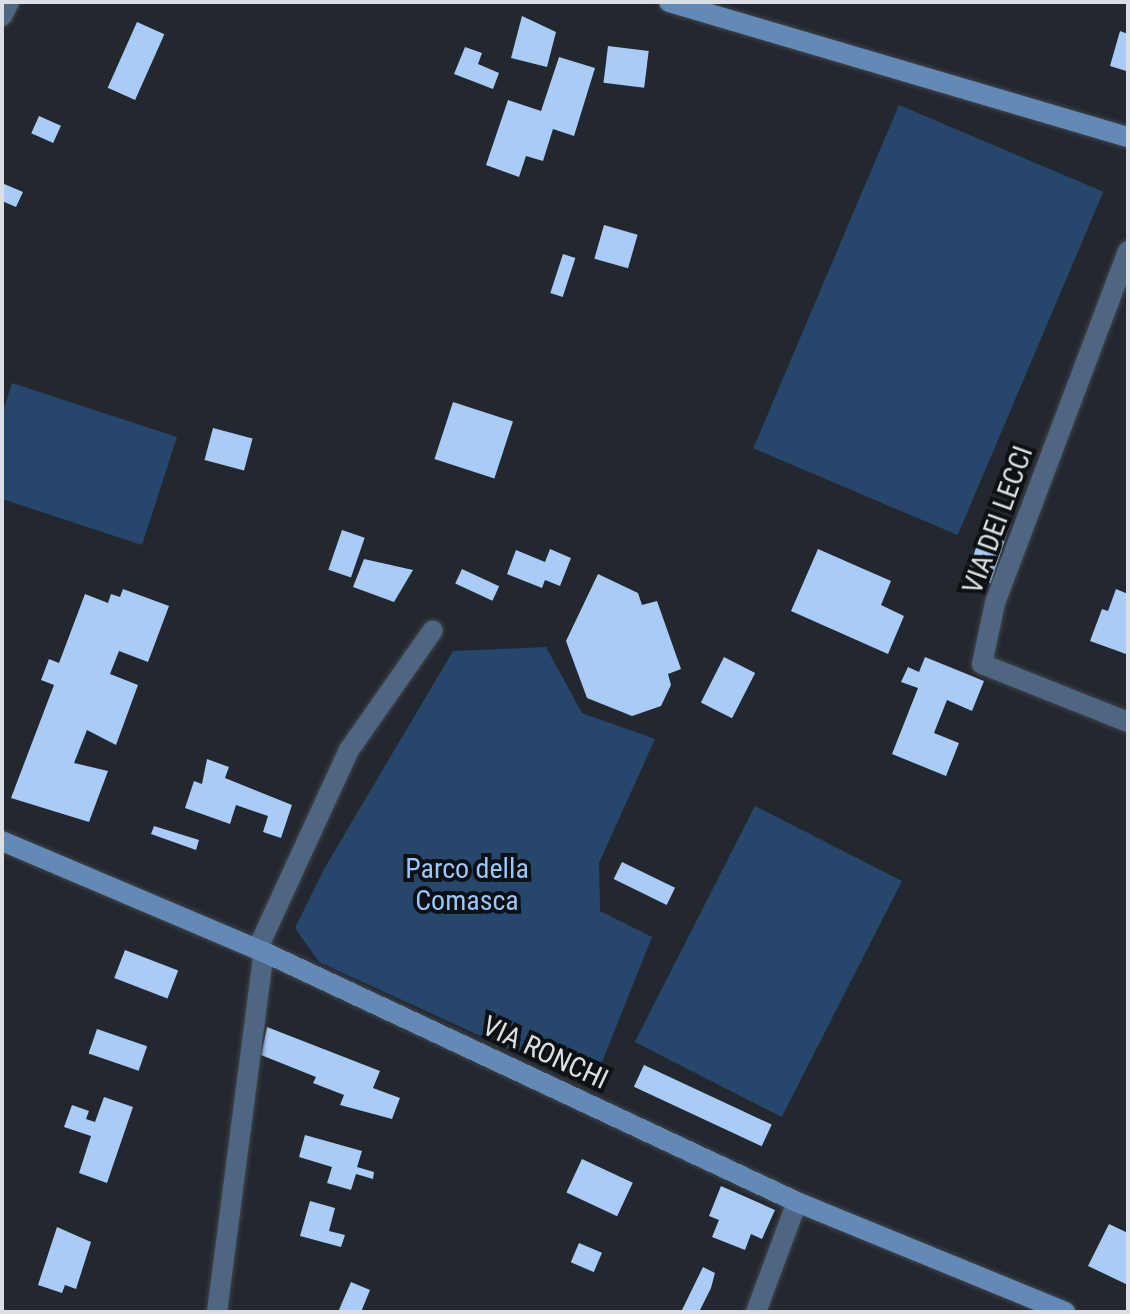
<!DOCTYPE html>
<style>
body{margin:0}
#map{position:relative;width:1130px;height:1314px;overflow:hidden;background:#23282f;font-family:"Roboto Condensed",sans-serif}
div>[style]{position:absolute}
[style*='--x']{left:calc(var(--x)*1px);top:calc(var(--y)*1px);width:calc(var(--w)*1px);rotate:calc(var(--a)*1deg)}
.green>*{inset:0;background:#26466b;transform-origin:0 0}
.building>*{inset:0;background:#a8cbf7;transform-origin:0 0}
.roads{filter:drop-shadow(0 0 2px #40454c) drop-shadow(0 0 2px #40454c)}
.street>*{height:20px;margin:-10px;padding:0 10px;transform-origin:10px;border-radius:10px;background:#4f6683}
.secondary>*{height:20px;margin:-10px;padding:0 10px;transform-origin:10px;border-radius:10px;background:#6389b7}
span{translate:-50% -50%;white-space:nowrap;text-align:center;line-height:1.15;-webkit-text-stroke:8px #0e1114;paint-order:stroke}
.street-label{font-size:28px;color:#dbdee3}
.park-label{font-size:28px;color:#9ac7fd}
.frame{position:absolute;inset:0;border:4px solid #dbdee3;pointer-events:none}
</style>
<div id="map">
<div class="green">
<div style="left:899px;top:105px;width:222px;height:373px;rotate:23deg"></div>
<div style="clip-path:polygon(12px 383px,177px 437px,142px 545px,2px 499px,2px 414px)"></div>
<div style="clip-path:polygon(546px 647px,582px 713px,655px 739px,599px 863px,600px 911px,652px 937px,592px 1087px,319px 962px,295px 928px,324px 869px,453px 651px)"></div>
<div style="left:755px;top:806px;width:165px;height:265px;rotate:27deg"></div>
</div>
<div class="building">
<div style="clip-path:polygon(522px 16px,556px 32px,547px 67px,511px 58px)"></div>
<div style="left:137px;top:22px;width:30px;height:72px;rotate:24deg"></div>
<div style="clip-path:polygon(1120px 31px,1128px 34px,1126px 71px,1110px 66px)"></div>
<div style="left:608px;top:46px;width:41px;height:37px;rotate:7deg"></div>
<div style="clip-path:polygon(465px 47px,482px 53px,478px 64px,499px 73px,493px 89px,454px 74px)"></div>
<div style="clip-path:polygon(559px 57px,595px 68px,574px 136px,553px 129px,543px 161px,526px 156px,519px 177px,486px 165px,508px 100px,541px 111px)"></div>
<div style="left:39px;top:116px;width:24px;height:19px;rotate:24deg"></div>
<div style="clip-path:polygon(2px 183px,23px 192px,16px 207px,2px 201px)"></div>
<div style="left:604px;top:225px;width:35px;height:35px;rotate:16deg"></div>
<div style="left:563px;top:254px;width:13px;height:41px;rotate:18deg"></div>
<div style="left:453px;top:402px;width:63px;height:60px;rotate:18deg"></div>
<div style="left:213px;top:428px;width:41px;height:33px;rotate:15deg"></div>
<div style="left:988px;top:511px;width:25px;height:68px;rotate:18deg"></div>
<div style="left:342px;top:530px;width:24px;height:42px;rotate:19deg"></div>
<div style="clip-path:polygon(550px 549px,571px 558px,560px 586px,545px 580px,542px 588px,507px 574px,516px 550px,545px 562px)"></div>
<div style="clip-path:polygon(818px 549px,891px 581px,881px 605px,904px 616px,888px 654px,791px 611px)"></div>
<div style="clip-path:polygon(364px 559px,413px 570px,394px 602px,353px 587px)"></div>
<div style="left:462px;top:569px;width:41px;height:16px;rotate:25deg"></div>
<div style="clip-path:polygon(598px 574px,638px 593px,642px 605px,657px 601px,681px 669px,668px 674px,671px 685px,661px 706px,632px 716px,587px 698px,566px 641px)"></div>
<div style="clip-path:polygon(123px 589px,169px 606px,148px 662px,119px 651px,110px 674px,138px 685px,116px 745px,87px 730px,74px 763px,108px 771px,89px 822px,11px 798px,54px 685px,41px 680px,49px 659px,59px 663px,85px 594px,108px 603px,111px 594px,120px 597px)"></div>
<div style="clip-path:polygon(1116px 589px,1128px 594px,1126px 654px,1090px 641px,1102px 609px,1108px 611px)"></div>
<div style="left:724px;top:657px;width:35px;height:51px;rotate:27deg"></div>
<div style="clip-path:polygon(925px 657px,984px 681px,972px 711px,947px 700px,934px 733px,959px 743px,946px 776px,892px 754px,918px 688px,901px 682px,908px 667px,919px 672px)"></div>
<div style="clip-path:polygon(207px 759px,229px 767px,225px 778px,292px 805px,281px 838px,263px 832px,268px 816px,236px 805px,230px 824px,185px 808px,194px 781px,202px 784px)"></div>
<div style="clip-path:polygon(154px 826px,199px 840px,196px 850px,151px 834px)"></div>
<div style="left:622px;top:862px;width:59px;height:19px;rotate:26deg"></div>
<div style="left:125px;top:950px;width:57px;height:30px;rotate:21deg"></div>
<div style="clip-path:polygon(267px 1027px,380px 1071px,373px 1088px,400px 1098px,392px 1119px,340px 1105px,344px 1095px,313px 1083px,316px 1077px,261px 1055px)"></div>
<div style="left:97px;top:1029px;width:53px;height:26px;rotate:19deg"></div>
<div style="left:644px;top:1065px;width:141px;height:24px;rotate:25deg"></div>
<div style="clip-path:polygon(104px 1097px,133px 1107px,107px 1183px,79px 1173px,91px 1136px,64px 1127px,72px 1105px,89px 1111px,86px 1119px,95px 1122px)"></div>
<div style="clip-path:polygon(305px 1135px,362px 1151px,357px 1167px,374px 1172px,373px 1179px,356px 1174px,351px 1190px,327px 1183px,332px 1167px,299px 1157px)"></div>
<div style="left:582px;top:1159px;width:56px;height:37px;rotate:25deg"></div>
<div style="clip-path:polygon(721px 1186px,775px 1210px,762px 1239px,751px 1234px,745px 1250px,712px 1237px,719px 1220px,709px 1216px)"></div>
<div style="clip-path:polygon(310px 1201px,335px 1208px,329px 1231px,345px 1235px,341px 1247px,300px 1236px)"></div>
<div style="clip-path:polygon(1109px 1224px,1128px 1233px,1128px 1285px,1088px 1266px)"></div>
<div style="clip-path:polygon(57px 1227px,91px 1242px,76px 1289px,65px 1285px,62px 1293px,38px 1285px)"></div>
<div style="left:579px;top:1243px;width:25px;height:21px;rotate:23deg"></div>
<div style="clip-path:polygon(703px 1267px,715px 1273px,711px 1288px,699px 1312px,681px 1312px)"></div>
<div style="clip-path:polygon(351px 1282px,370px 1290px,361px 1312px,338px 1312px)"></div>
</div>
<div class="roads">
<div class="street">
<div style="--x:2;--y:16;--w:16;--a:-63"></div>
<div style="--x:1128;--y:251;--w:376;--a:110.7"></div>
<div style="--x:995;--y:603;--w:62;--a:102"></div>
<div style="--x:982;--y:664;--w:157;--a:21.7"></div>
<div style="--x:257;--y:950;--w:220;--a:-65.3"></div>
<div style="--x:349;--y:750;--w:146;--a:-55"></div>
<div style="--x:217;--y:1312;--w:363;--a:-82.6"></div>
<div style="--x:756;--y:1312;--w:117;--a:-69.6"></div>
</div>
<div class="secondary">
<div style="--x:669;--y:2;--w:478;--a:16.4"></div>
<div style="--x:2;--y:841;--w:285;--a:23"></div>
<div style="--x:264;--y:952;--w:589;--a:25.13"></div>
<div style="--x:797;--y:1202;--w:290;--a:22.3"></div>
</div>
</div>
<div class="street-label">
<span style="left:998px;top:520px;rotate:-70deg">VIA DEI LECCI</span>
<span style="left:545px;top:1053px;rotate:25deg">VIA RONCHI</span>
</div>
<div class="park-label">
<span style="left:467px;top:885px">Parco della<br>Comasca</span>
</div>
<div class="frame"></div>
</div>
